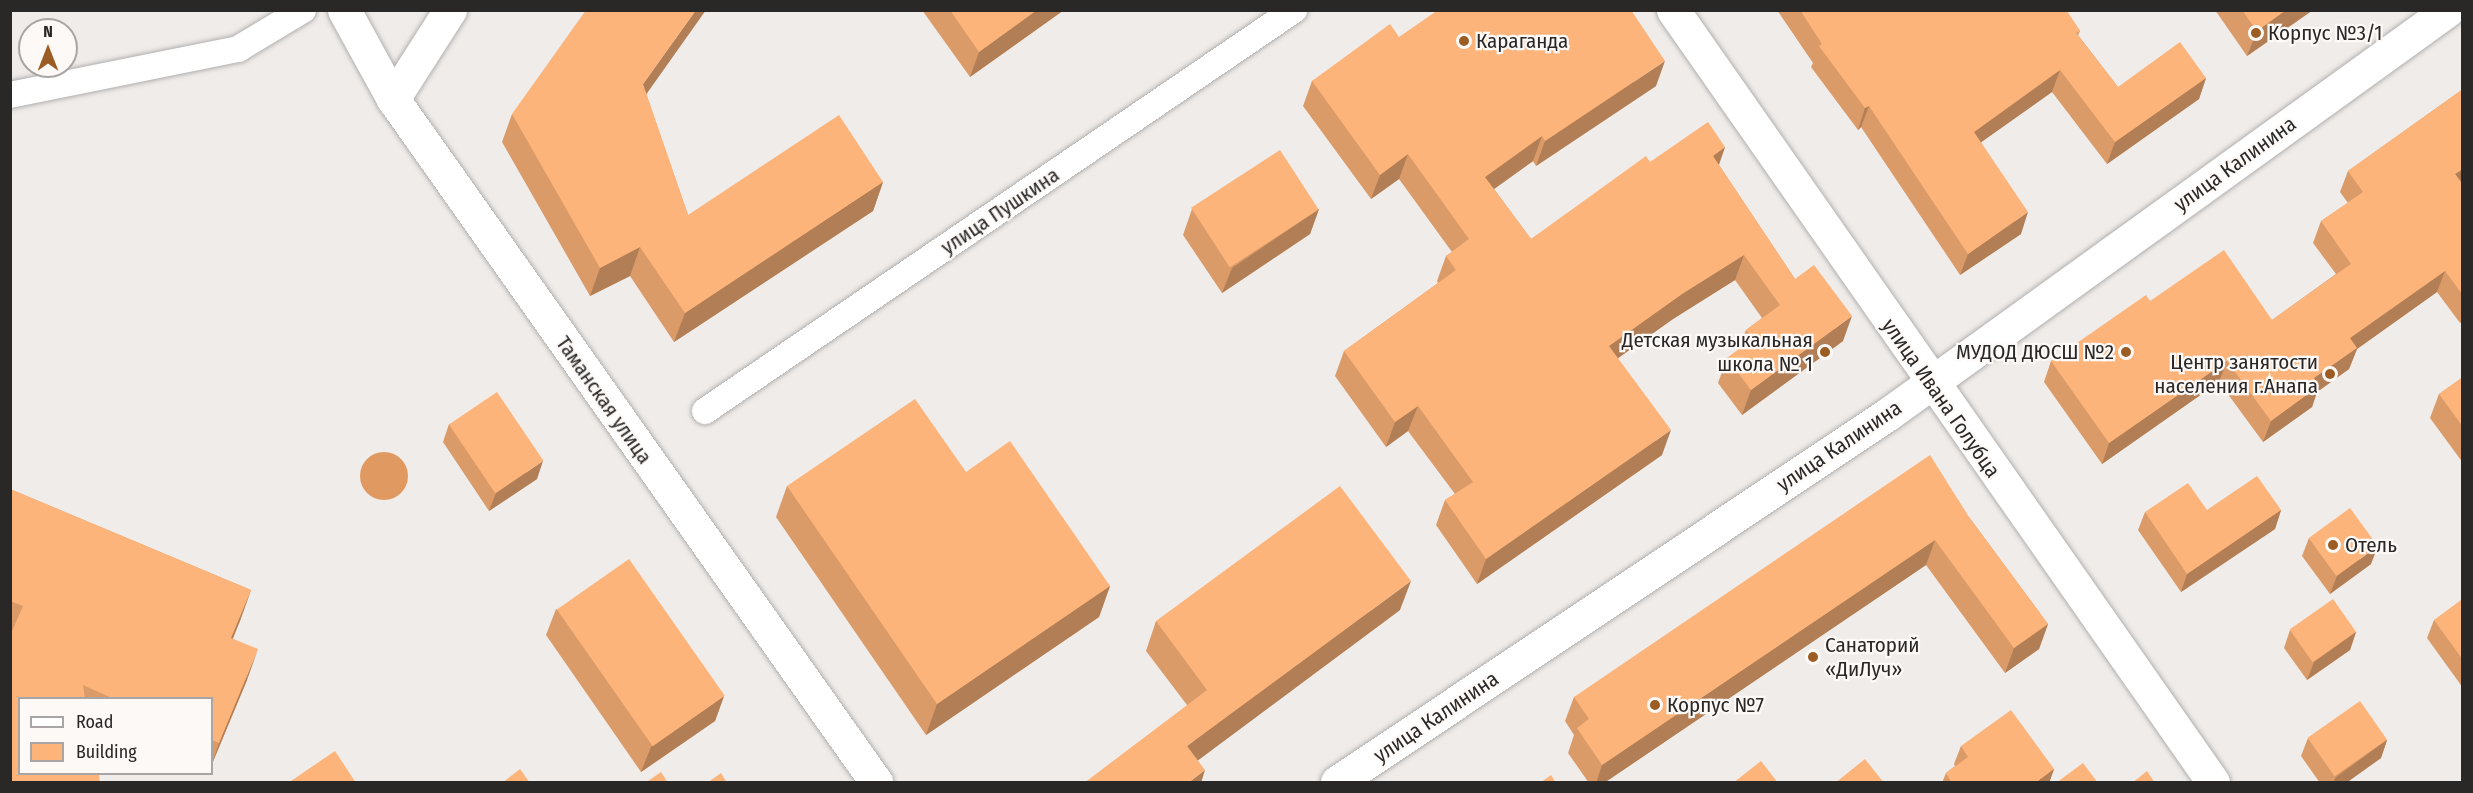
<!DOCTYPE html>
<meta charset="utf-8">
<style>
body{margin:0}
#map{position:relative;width:2473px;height:793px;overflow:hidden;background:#efecea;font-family:"Fira Sans Condensed",sans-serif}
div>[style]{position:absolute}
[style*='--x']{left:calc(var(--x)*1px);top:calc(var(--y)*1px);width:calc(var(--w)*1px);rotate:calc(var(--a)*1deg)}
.water>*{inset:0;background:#e09960}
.round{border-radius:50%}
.roads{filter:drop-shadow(0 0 2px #b2afad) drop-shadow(0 0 2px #b2afad)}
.pedestrian>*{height:26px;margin:-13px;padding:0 13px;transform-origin:13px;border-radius:13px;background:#fff}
.minor>*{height:33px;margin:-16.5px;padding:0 16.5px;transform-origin:16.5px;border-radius:16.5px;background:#fff}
.tertiary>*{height:33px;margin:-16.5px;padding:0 16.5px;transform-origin:16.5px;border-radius:16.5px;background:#fff}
.wall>*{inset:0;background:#da9b69}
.shaded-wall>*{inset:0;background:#b17e55}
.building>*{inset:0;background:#fdb47a;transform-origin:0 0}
.dots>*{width:16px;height:16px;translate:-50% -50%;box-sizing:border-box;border:3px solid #fdf9f7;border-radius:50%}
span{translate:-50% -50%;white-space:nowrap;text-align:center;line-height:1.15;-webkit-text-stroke:4.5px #fdf9f7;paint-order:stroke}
.poi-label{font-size:21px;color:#292827}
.left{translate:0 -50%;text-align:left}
.right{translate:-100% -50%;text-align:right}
.street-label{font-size:21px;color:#292827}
.frame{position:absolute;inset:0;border:12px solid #292827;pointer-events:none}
.legend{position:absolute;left:18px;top:697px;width:195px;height:78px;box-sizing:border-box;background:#fdf9f7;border:2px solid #a8a5a4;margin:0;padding:8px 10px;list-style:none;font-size:18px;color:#292827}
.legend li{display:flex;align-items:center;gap:12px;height:30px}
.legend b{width:30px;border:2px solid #a8a5a4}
.north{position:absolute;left:18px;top:18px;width:60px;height:60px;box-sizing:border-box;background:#fdf9f7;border:2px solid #a8a5a4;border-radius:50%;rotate:0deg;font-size:16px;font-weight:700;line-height:24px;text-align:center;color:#292827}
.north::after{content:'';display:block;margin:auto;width:21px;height:27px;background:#9c5d24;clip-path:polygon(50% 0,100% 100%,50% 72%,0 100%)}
</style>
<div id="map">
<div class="water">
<div class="round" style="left:360px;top:452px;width:48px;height:48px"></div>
</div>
<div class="roads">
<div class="pedestrian">
<div style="--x:10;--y:95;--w:233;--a:-11.4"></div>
<div style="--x:238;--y:49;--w:76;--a:-31"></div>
<div style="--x:705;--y:411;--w:713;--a:-34.25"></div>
</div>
<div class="minor">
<div style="--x:344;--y:10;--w:102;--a:61.2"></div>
<div style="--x:393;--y:99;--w:837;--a:54.73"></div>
<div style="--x:393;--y:99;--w:106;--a:-57.4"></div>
<div style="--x:1337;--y:782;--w:663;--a:-33.74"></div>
<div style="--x:1888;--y:414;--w:691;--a:-35.81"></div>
</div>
<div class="tertiary">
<div style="--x:1673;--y:10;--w:942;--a:55.03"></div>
</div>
</div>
<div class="wall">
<div style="clip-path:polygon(922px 10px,1064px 10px,970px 77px)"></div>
<div style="clip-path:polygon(1777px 10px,2066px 10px,2080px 31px,2078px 35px,2118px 87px,2206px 78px,2199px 99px,2107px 164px,2052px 92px,1981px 142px,2021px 234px,1960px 275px,1861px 127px,1858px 130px,1811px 67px,1813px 63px)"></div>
<div style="clip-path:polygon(2215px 10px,2313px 10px,2247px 56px)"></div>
<div style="clip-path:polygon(1399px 37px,1656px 86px,1536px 166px,1533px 161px,1494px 189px,1531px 239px,1650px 162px,1725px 147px,1719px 165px,1795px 279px,1843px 341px,1742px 415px,1718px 383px,1727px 358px,1738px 350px,1746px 330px,1762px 318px,1735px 280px,1673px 319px,1618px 358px,1662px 455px,1477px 584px,1436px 525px,1445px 500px,1455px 494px,1408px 431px,1386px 447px,1335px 376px,1344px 351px,1438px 283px,1437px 281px,1446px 256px,1452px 252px,1399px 179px,1371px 199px,1303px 106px,1312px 81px)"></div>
<div style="clip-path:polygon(2463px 89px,2463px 321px,2460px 323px,2437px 292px,2357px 349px,2349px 369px,2317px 392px,2312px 407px,2263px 442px,2219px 382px,2102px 464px,2044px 382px,2051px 361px,2150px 301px,2272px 320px,2336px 274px,2313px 243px,2321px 221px,2348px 203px,2340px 192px,2348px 171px)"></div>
<div style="clip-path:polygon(646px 94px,688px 215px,883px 182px,873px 211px,674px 342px,630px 276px,590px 296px,502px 142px,512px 114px)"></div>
<div style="clip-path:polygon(1192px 209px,1319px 209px,1310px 234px,1222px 293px,1183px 235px)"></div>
<div style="clip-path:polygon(2463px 377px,2463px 463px,2430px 418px,2439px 394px)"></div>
<div style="clip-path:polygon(449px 424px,537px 479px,489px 511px,443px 442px)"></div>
<div style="clip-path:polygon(966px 472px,1110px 586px,1099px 617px,926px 735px,776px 517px,787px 486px)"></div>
<div style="clip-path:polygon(10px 489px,251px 590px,233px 639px,247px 680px,212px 764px,212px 699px,20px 699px,10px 783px)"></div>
<div style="clip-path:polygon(2207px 510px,2281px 510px,2275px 529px,2181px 592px,2138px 530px,2145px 512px)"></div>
<div style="clip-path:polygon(1969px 517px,2048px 624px,2039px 649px,2005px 673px,1926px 565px,1604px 783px,1589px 783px,1568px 753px,1574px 735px,1565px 721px,1574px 697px)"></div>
<div style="clip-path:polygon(2309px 538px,2371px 564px,2330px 594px,2302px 556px)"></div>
<div style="clip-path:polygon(2463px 603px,2463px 688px,2427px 638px,2434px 620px)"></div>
<div style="clip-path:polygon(556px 609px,724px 696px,715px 721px,641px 772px,546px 635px)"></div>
<div style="clip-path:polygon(1400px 610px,1198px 760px,1187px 705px,1146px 651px,1156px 621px)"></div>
<div style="clip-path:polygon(2290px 630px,2356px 632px,2350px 650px,2307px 680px,2284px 648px)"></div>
<div style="clip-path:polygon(2308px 738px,2387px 740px,2381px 758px,2346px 783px,2320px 783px,2301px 756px)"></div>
<div style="clip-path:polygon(1961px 746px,2054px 769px,2049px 783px,1942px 783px,1946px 773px,1955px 766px,1954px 764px)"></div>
</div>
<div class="shaded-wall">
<div style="clip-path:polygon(696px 10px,706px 10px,633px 113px,643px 84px)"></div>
<div style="clip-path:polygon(1037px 10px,1064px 10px,970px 77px,979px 52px)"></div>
<div style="clip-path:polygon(2286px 10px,2313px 10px,2247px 56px,2257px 31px)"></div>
<div style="clip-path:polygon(1665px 61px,1656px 86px,1536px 166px,1545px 141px)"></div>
<div style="clip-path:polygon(2060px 70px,2052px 92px,1966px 153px,1974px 132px)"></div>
<div style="clip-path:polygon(2206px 78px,2199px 99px,2107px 164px,2115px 142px)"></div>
<div style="clip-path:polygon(1869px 106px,1861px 127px,1858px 130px,1865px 108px)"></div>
<div style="clip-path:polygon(1542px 136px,1533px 161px,1476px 202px,1485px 177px)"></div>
<div style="clip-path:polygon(1725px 147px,1716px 172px,1713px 156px)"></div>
<div style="clip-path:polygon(1408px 154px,1399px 179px,1371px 199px,1380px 175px)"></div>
<div style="clip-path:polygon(2463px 169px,2463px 184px,2455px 174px)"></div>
<div style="clip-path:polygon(883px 182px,873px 211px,674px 342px,685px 313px)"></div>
<div style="clip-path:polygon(1319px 209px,1310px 234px,1222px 293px,1232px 268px)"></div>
<div style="clip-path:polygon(2028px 212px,2021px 234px,1960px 275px,1968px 254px)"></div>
<div style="clip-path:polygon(640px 247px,630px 276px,590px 296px,600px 268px)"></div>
<div style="clip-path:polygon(1744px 255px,1735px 280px,1673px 319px,1600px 371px,1609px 346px,1682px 294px)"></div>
<div style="clip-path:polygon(2445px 271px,2437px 292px,2357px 349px,2349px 369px,2317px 392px,2312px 407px,2263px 442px,2271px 421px,2314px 378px,2350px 338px)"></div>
<div style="clip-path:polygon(1852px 316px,1843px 341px,1742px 415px,1751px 390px)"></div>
<div style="clip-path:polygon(2227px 361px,2219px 382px,2102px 464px,2109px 443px)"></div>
<div style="clip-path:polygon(1418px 406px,1408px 431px,1386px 447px,1395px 422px)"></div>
<div style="clip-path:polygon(1671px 430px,1662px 455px,1477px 584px,1486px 559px)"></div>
<div style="clip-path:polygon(543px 461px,537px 479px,489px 511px,496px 493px)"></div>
<div style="clip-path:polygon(2281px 510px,2275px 529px,2181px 592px,2187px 574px)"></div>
<div style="clip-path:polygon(1935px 540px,1926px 565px,1604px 783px,1596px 783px,1602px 765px)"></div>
<div style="clip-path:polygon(2378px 546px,2371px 564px,2330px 594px,2337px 576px)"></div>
<div style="clip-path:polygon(1411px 581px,1400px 610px,1177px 776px,1187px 746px)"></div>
<div style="clip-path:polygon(1110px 586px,1099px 617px,926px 735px,937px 704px)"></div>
<div style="clip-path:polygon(251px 590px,240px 621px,220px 668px,231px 638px)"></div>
<div style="clip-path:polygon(2048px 624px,2039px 649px,2005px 673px,2014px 648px)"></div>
<div style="clip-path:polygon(2356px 632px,2350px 650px,2307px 680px,2314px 662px)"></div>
<div style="clip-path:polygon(258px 649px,247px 680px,212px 764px,219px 743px)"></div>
<div style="clip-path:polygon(724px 696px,715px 721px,641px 772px,651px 747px)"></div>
<div style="clip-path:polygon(2387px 740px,2381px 758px,2346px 783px,2333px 783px,2336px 777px)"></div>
<div style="clip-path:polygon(2054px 769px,2049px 783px,2035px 783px)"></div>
<div style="clip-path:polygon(1205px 770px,1201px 783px,1188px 783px)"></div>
</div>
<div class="building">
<div style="clip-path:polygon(586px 10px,696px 10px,643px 84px,688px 215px,839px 115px,883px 182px,685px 313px,640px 247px,600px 268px,512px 114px)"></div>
<div style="clip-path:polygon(950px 10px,1037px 10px,979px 52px)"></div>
<div style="clip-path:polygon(1438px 10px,1631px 10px,1665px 61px,1545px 141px,1542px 136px,1485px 177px,1531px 239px,1646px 156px,1650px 162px,1708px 122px,1725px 147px,1713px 156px,1795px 279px,1814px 265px,1852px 316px,1751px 390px,1727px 358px,1753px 339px,1746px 330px,1780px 305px,1744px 255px,1682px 294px,1609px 346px,1671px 430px,1486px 559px,1445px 500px,1473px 482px,1418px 406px,1395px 422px,1344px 351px,1456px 270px,1446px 256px,1469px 239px,1408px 154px,1380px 175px,1312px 81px,1390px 24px,1399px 37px)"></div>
<div style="clip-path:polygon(1800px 10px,2066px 10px,2080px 31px,2076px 33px,2118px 87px,2180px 42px,2206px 78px,2115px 142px,2060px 70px,1974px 132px,2028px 212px,1968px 254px,1869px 106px,1865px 108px,1819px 46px,1822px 44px)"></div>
<div style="clip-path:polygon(2242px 10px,2286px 10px,2257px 31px)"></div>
<div style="clip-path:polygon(2463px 89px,2463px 169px,2455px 174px,2463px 185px,2463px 295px,2445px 271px,2350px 338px,2357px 348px,2314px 378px,2319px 386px,2271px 421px,2227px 361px,2109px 443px,2051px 361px,2146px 295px,2150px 301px,2224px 250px,2272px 320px,2351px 264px,2321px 221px,2363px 192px,2348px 171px)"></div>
<div style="left:1280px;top:150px;width:71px;height:106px;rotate:57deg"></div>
<div style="clip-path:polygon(2463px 377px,2463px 427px,2439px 394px)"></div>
<div style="left:497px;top:392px;width:83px;height:58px;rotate:56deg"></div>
<div style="clip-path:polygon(915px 399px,966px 472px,1010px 441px,1110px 586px,937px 704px,787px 486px)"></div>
<div style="clip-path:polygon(1930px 455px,1969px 517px,2048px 624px,2014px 648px,1935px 540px,1602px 765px,1577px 728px,1589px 719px,1574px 697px)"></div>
<div style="clip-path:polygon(2257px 476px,2281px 510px,2187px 574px,2145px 512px,2188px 483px,2207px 510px)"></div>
<div style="clip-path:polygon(1340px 486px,1411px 581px,1187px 746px,1205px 770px,1188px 783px,1084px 783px,1207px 690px,1156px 621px)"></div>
<div style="clip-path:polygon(10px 489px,251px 590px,231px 638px,258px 649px,219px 743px,212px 740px,212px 699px,114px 699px,83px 685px,85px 699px,20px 699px,20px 774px,99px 774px,100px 783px,10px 783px,10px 636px,23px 606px,10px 601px)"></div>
<div style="left:2350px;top:508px;width:47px;height:51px;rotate:54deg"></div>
<div style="left:629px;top:559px;width:167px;height:88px;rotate:55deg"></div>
<div style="left:2333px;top:599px;width:40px;height:53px;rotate:55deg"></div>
<div style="clip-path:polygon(2461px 600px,2463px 603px,2463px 660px,2434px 620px)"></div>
<div style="left:2360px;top:701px;width:47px;height:64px;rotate:55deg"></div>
<div style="clip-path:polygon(2011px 710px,2054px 769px,2035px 783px,1952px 783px,1946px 773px,1968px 757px,1961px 746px)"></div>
<div style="clip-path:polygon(335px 751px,356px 783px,288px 783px)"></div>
<div style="clip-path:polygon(1865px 759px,1884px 783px,1835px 783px)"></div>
<div style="clip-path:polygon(1761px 761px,1778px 783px,1733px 783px)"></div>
<div style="clip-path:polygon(2083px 763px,2098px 783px,2056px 783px)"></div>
<div style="clip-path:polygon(520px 769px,530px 783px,502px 783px)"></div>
<div style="clip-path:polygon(2147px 771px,2155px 783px,2132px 783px)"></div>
<div style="clip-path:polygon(661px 772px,668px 783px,645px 783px)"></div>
<div style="clip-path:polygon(721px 773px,727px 783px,707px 783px)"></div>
<div style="clip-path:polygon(1551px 775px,1556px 783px,1540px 783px)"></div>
</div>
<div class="dots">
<div style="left:2256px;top:33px;background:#9c5d24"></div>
<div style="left:1464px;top:41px;background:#9c5d24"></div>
<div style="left:1825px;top:352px;background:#9c5d24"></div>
<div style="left:2126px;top:352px;background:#9c5d24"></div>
<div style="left:2330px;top:374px;background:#9c5d24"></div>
<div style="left:2333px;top:545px;background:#9c5d24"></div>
<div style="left:1813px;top:657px;background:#9c5d24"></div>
<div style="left:1655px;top:705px;background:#9c5d24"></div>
</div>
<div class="poi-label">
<span class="left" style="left:2268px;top:33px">Корпус №3/1</span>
<span class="left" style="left:1476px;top:41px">Караганда</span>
<span class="right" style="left:1813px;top:352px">Детская музыкальная<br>школа № 1</span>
<span class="right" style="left:2114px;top:352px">МУДОД ДЮСШ №2</span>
<span class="right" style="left:2318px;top:374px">Центр занятости<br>населения г.Анапа</span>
<span class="left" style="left:2345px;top:545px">Отель</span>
<span class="left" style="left:1825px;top:657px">Санаторий<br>«ДиЛуч»</span>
<span class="left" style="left:1667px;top:705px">Корпус №7</span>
</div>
<div class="street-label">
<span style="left:2235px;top:164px;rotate:-36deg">улица Калинина</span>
<span style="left:1000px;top:211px;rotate:-34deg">улица Пушкина</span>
<span style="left:1941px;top:398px;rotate:55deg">улица Ивана Голубца</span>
<span style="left:604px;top:400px;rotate:55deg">Таманская улица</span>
<span style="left:1839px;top:446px;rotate:-34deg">улица Калинина</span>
<span style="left:1436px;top:717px;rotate:-34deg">улица Калинина</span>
</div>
<div class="frame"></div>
<ul class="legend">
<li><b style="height:8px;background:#fff"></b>Road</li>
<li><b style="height:16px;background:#fdb47a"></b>Building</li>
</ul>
<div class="north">N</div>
</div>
